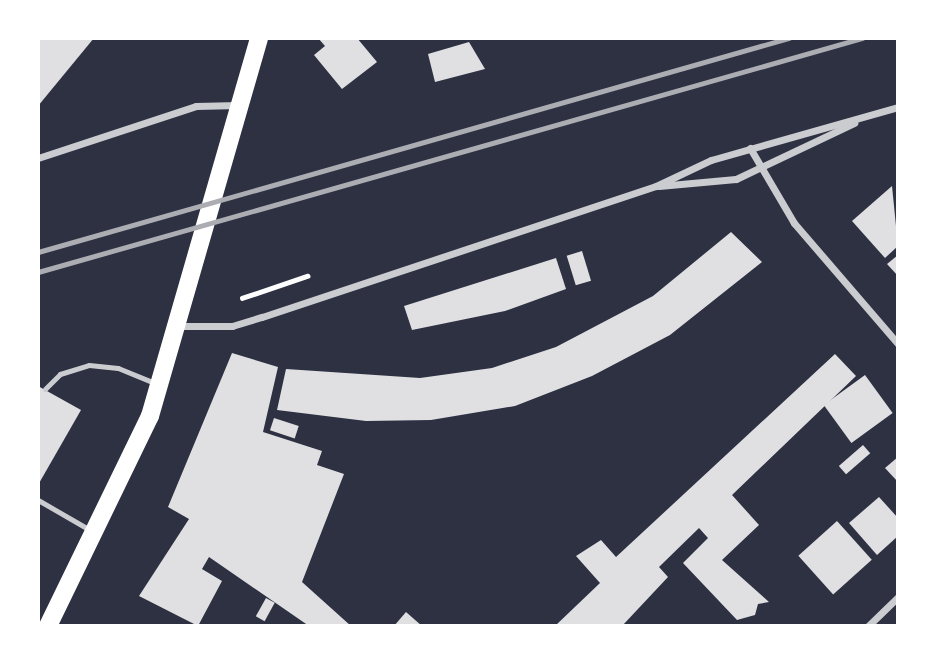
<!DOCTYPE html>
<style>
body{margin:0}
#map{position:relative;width:936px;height:664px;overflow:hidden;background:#2d3142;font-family:"Fira Sans",sans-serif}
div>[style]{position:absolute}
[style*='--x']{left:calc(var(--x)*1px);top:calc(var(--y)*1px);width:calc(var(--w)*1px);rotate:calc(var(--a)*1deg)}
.building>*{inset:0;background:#e0e0e3;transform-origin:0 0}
.path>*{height:4.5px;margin:-2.25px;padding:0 2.25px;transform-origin:2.25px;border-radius:2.25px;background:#fff}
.service>*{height:5px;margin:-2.5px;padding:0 2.5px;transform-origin:2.5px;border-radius:2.5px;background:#caccd0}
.minor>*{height:7px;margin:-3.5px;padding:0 3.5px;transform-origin:3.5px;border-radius:3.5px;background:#caccd0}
.primary>*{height:18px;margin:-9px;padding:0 9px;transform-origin:9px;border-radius:9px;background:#fff}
.rail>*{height:5px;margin:-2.5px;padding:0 2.5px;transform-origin:2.5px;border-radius:2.5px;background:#abadb3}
span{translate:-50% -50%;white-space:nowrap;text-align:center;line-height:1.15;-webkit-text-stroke:5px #fff;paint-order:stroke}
.frame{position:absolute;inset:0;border:40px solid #fff;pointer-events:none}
</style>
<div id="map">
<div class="building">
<div style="clip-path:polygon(38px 38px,94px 38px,38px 106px)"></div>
<div style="clip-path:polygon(318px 38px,357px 38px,377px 62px,342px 89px,314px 55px,325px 46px)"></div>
<div style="clip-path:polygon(469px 42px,485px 69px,435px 82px,428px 54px)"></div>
<div style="clip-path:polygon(892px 186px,898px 246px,885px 258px,852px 221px)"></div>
<div style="clip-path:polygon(731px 232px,762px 262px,670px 335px,592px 376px,515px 406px,431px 420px,366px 421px,277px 410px,286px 369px,420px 378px,492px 368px,556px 347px,653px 296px)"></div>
<div style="left:582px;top:251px;width:31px;height:16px;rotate:73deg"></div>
<div style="clip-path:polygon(898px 255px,898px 276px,887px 264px)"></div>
<div style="clip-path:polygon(556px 258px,566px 289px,505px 311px,412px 330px,404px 306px)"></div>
<div style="clip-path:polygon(232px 353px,278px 367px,263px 432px,322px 451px,317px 465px,344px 474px,302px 582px,351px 626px,309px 626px,209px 557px,202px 569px,222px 581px,198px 626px,139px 596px,189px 519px,168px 507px)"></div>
<div style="clip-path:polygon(835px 354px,856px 376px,732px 495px,759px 525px,722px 560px,769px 602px,758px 604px,755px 615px,737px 620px,683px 563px,708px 538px,699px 528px,659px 567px,668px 577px,622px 626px,555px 626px,600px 583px,576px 556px,601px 540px,616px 557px)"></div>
<div style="left:865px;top:375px;width:47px;height:51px;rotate:54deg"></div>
<div style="clip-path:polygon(38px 386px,81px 410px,38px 485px)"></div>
<div style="left:274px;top:418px;width:26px;height:13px;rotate:18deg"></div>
<div style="left:863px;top:445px;width:11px;height:32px;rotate:49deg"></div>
<div style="clip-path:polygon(898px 457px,898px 482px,885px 468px)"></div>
<div style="clip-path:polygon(879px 497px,898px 518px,898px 536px,877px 555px,849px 523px)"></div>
<div style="left:837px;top:521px;width:52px;height:52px;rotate:48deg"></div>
<div style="left:266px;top:598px;width:10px;height:21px;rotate:29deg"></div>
<div style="clip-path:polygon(406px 612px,422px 626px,394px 626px)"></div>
</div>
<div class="path">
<div style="--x:242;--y:298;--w:69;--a:-18.7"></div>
</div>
<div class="service">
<div style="--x:45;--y:389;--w:21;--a:-45"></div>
<div style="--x:60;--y:374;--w:30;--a:-17"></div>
<div style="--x:89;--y:365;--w:29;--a:6"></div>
<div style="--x:118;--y:368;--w:42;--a:22.3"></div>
<div style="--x:38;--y:500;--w:60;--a:30"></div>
</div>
<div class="minor">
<div style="--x:750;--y:148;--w:87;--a:59.6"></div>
<div style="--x:794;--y:223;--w:160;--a:49.3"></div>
<div style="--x:38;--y:158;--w:166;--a:-18.2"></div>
<div style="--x:196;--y:106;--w:42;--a:-1.4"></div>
<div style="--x:659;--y:186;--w:77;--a:-5.2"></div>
<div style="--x:736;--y:179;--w:131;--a:-25.4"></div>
<div style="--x:180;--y:326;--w:52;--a:0"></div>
<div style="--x:232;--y:326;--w:31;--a:-17"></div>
<div style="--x:262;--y:317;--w:415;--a:-18.4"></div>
<div style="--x:656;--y:186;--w:61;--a:-25.3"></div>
<div style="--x:711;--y:160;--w:194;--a:-15.8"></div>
<div style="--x:868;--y:626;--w:42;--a:-44"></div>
</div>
<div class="primary">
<div style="--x:48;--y:626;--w:233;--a:-64.1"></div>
<div style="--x:150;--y:416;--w:393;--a:-73.9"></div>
</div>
<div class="rail">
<div style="--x:38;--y:252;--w:781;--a:-15.91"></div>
<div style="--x:38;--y:272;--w:857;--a:-15.85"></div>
</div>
<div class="frame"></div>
</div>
